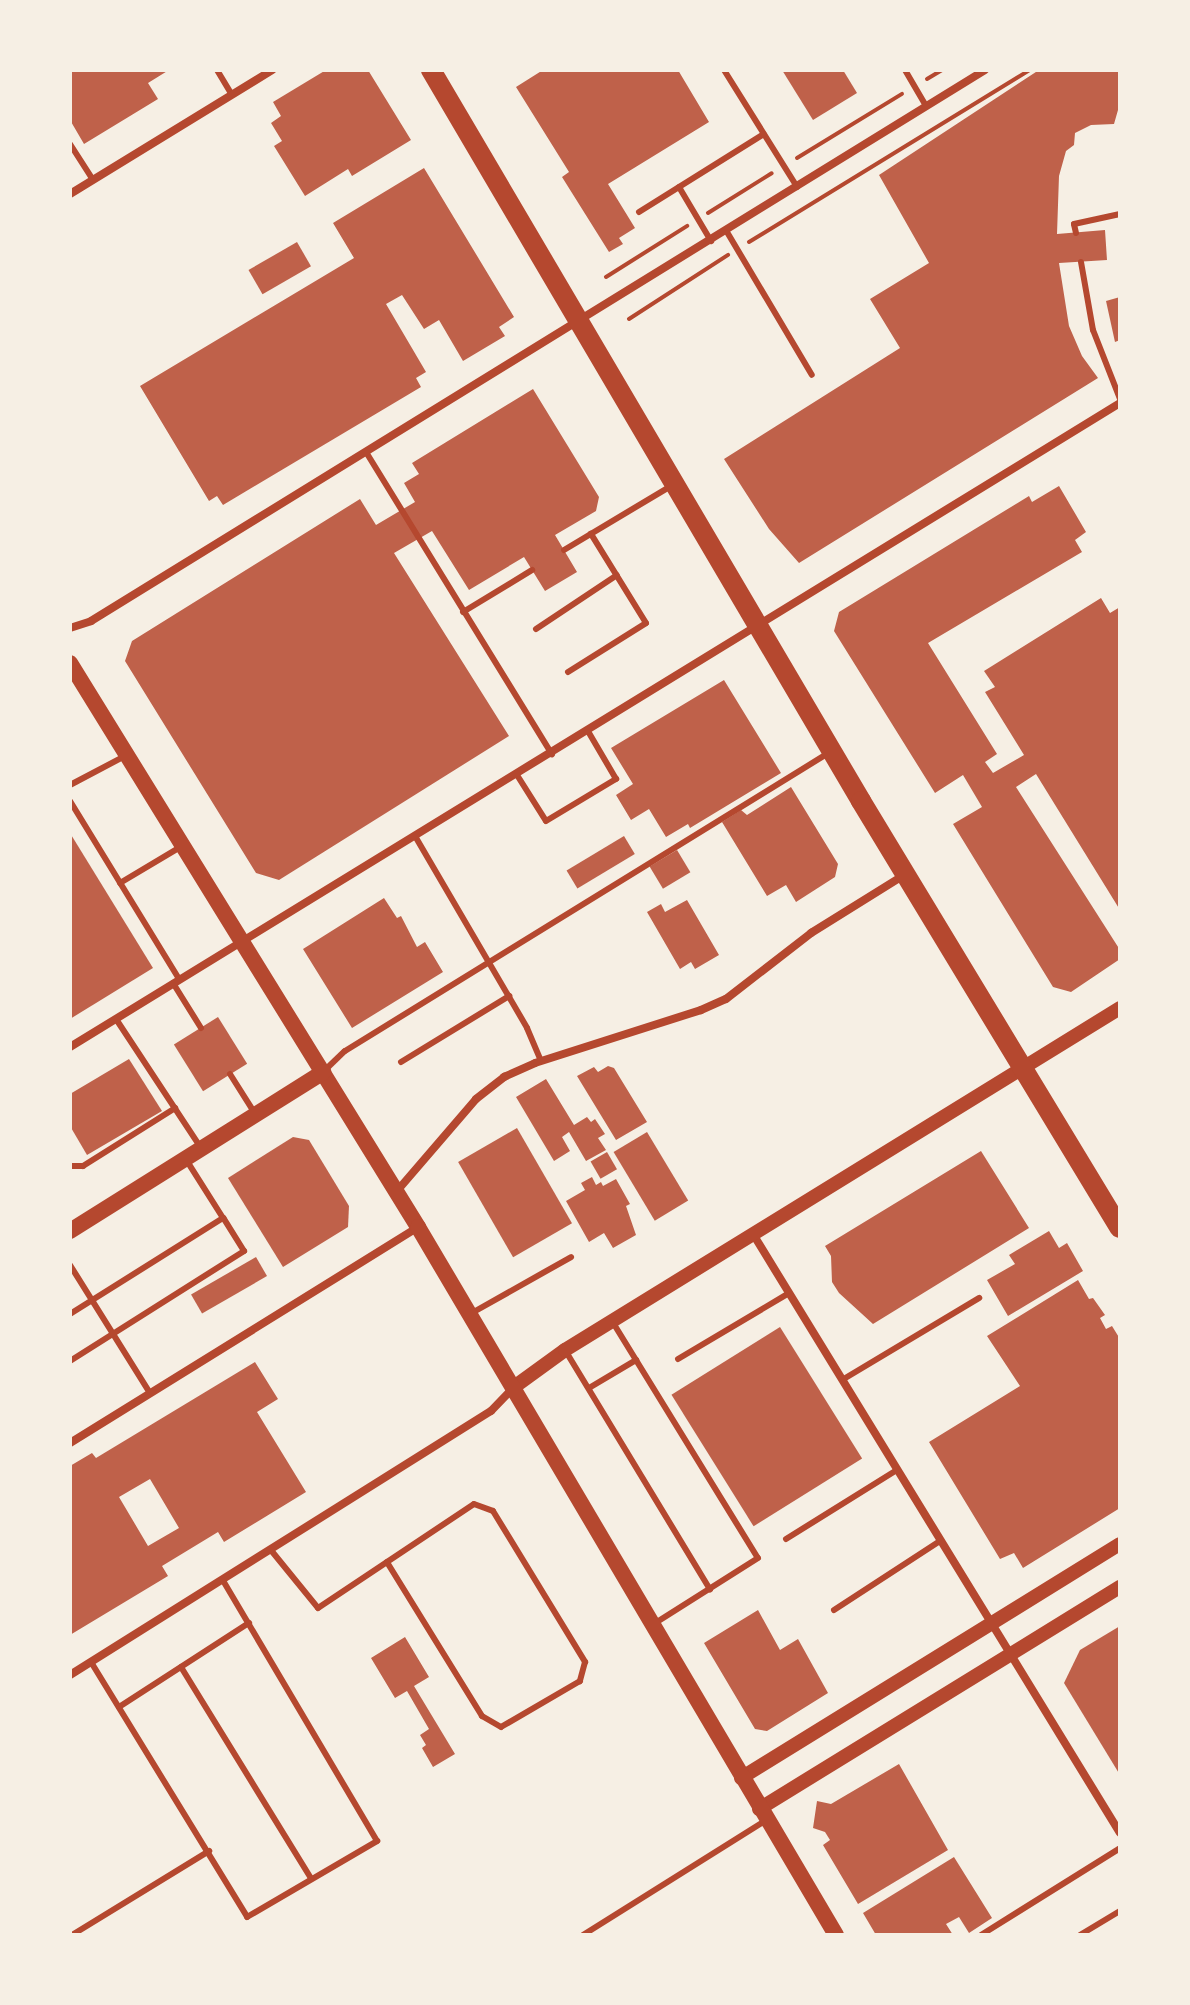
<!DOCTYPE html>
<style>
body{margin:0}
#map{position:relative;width:1190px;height:2005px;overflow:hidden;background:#f6efe4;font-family:"Titillium Web",sans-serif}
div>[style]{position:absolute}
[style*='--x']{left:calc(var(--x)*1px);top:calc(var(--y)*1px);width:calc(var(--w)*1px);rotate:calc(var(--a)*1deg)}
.building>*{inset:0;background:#bf614a;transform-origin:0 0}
.path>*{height:4px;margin:-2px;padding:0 2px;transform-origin:2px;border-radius:2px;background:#b5482f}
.service>*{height:6px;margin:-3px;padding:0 3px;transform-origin:3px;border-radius:3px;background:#b5482f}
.minor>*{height:8px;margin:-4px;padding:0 4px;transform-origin:4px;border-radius:4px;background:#b5482f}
.tertiary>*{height:14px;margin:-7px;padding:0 7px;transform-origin:7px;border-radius:7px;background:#b5482f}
.secondary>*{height:16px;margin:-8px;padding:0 8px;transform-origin:8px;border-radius:8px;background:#b5482f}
.primary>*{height:20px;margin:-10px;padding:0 10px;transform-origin:10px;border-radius:10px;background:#b5482f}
span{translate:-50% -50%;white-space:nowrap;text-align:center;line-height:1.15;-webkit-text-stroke:6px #f6efe4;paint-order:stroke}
.frame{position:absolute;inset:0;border:72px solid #f6efe4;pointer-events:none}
</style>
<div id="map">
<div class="building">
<div style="clip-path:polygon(70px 70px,169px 70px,148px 83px,158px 99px,84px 144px,70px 120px)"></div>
<div style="clip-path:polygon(326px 70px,368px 70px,411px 140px,352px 176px,348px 169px,305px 196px,274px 146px,282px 141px,271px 123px,281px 116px,273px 102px)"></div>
<div style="clip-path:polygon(543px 70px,678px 70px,709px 122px,608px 184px,635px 228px,619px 238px,623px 244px,609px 252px,562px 177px,569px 172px,516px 87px)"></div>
<div style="clip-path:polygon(782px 70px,843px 70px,857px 93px,813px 120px)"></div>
<div style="clip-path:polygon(1039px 70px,1120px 70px,1120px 103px,1114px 124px,1091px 125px,1075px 133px,1074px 145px,1066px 151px,1059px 176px,1057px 234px,1105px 230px,1107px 260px,1059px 263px,1069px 326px,1082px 356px,1098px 378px,799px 563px,769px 529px,724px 459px,900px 348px,870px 299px,929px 263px,879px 175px)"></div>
<div style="clip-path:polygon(424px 168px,514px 317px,499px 327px,505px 336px,463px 361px,439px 320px,424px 329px,402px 295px,386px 304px,426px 372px,416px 378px,421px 387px,223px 505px,217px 496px,209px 501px,140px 386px,354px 258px,333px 223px)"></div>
<div style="left:297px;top:242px;width:28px;height:56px;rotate:60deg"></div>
<div style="clip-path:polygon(1120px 297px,1120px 340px,1115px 342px,1106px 301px)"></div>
<div style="clip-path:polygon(533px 389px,599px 497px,596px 511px,555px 535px,577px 572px,545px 591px,524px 557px,469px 590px,432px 531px,394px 553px,509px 736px,279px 880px,256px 873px,125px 661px,132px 641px,360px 499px,376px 525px,415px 502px,404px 483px,419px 474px,412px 463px)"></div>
<div style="clip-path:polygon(1059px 486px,1086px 532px,1075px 540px,1082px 552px,928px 643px,997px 754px,985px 762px,993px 773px,1024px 755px,985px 692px,995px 687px,984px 671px,1101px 598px,1110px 613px,1120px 607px,1120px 910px,1036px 774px,1016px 787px,1120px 950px,1120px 959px,1071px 992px,1053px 987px,953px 824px,982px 807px,963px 775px,935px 793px,834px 631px,839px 612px,1029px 496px,1032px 502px)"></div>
<div style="clip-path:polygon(724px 680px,781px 773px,690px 828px,688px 824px,666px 837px,649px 809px,631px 820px,616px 795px,633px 784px,611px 748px)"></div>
<div style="clip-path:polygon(791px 787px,838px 864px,835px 877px,796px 902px,786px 885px,767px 896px,722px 822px,741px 810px,747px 815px)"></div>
<div style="clip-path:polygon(70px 833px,153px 968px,70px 1019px)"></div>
<div style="left:624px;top:836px;width:21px;height:67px;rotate:59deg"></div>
<div style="left:677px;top:850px;width:26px;height:32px;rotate:59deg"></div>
<div style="clip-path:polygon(384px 898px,397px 918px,401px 916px,417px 947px,425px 942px,443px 972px,352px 1028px,303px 949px)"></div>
<div style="clip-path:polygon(687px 900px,719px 955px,695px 969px,691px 962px,680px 969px,647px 912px,661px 904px,665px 912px)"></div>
<div style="left:218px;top:1017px;width:55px;height:52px;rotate:58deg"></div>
<div style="clip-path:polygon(129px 1059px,162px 1111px,87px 1155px,70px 1126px,70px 1094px)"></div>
<div style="clip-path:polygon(608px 1066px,614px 1068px,647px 1122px,616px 1140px,577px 1076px,594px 1067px,598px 1072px)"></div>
<div style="clip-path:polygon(546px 1079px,574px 1125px,587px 1117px,591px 1122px,595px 1119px,605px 1134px,598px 1138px,606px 1150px,586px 1161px,569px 1132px,562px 1137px,570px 1151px,554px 1161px,516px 1097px)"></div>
<div style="left:517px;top:1128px;width:110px;height:68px;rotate:60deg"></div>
<div style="left:647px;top:1132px;width:80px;height:39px;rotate:59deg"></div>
<div style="clip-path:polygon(293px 1137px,309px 1140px,349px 1206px,348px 1227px,283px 1267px,228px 1178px)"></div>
<div style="clip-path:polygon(981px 1151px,1029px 1228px,873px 1324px,839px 1293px,832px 1282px,831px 1256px,825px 1246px)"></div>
<div style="left:607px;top:1152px;width:20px;height:19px;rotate:60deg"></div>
<div style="clip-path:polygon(592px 1177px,596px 1185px,601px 1182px,603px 1186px,616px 1179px,630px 1204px,626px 1206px,636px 1235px,613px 1248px,604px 1233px,589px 1242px,566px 1201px,585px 1190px,581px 1183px)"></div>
<div style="clip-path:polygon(1049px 1231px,1059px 1248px,1067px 1243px,1083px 1271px,1008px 1316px,987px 1280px,1015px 1264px,1009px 1255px)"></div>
<div style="left:256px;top:1257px;width:22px;height:75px;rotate:60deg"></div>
<div style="clip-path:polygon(1078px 1280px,1089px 1299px,1093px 1298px,1105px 1315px,1100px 1318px,1106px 1329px,1112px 1326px,1120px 1339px,1120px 1508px,1023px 1568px,1014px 1553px,1000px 1559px,929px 1442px,1020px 1386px,987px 1336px)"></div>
<div style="left:780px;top:1327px;width:155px;height:128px;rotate:58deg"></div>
<div style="clip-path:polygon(evenodd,255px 1362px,278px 1399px,257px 1412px,306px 1492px,224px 1542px,218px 1532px,162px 1566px,168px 1576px,70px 1635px,70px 1466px,92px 1453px,96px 1458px,255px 1362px,150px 1479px,179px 1528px,148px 1546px,119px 1497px,150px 1479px)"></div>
<div style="clip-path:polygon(758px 1610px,780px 1650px,798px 1639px,828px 1693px,767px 1731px,755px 1729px,704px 1643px)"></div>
<div style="clip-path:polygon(1120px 1626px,1120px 1775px,1064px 1683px,1080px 1650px)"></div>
<div style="clip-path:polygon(405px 1637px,429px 1677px,414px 1686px,455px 1754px,433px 1767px,422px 1748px,426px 1745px,420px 1735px,429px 1729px,407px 1691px,395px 1698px,371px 1658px)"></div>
<div style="clip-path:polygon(899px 1764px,948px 1850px,858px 1904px,823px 1845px,830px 1840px,825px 1832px,813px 1828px,817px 1801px,831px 1804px)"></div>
<div style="clip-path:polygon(954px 1857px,992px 1918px,969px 1933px,959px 1917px,946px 1924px,953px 1935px,876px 1935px,863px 1913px)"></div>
</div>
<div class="path">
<div style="--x:927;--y:79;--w:17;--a:-31"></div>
<div style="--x:797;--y:158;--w:123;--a:-31.4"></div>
<div style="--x:708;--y:213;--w:75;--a:-32"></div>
<div style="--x:749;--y:242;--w:329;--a:-31.5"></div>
<div style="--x:606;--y:277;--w:96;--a:-32.2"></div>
<div style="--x:629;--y:319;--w:118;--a:-32.9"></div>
</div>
<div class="service">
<div style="--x:217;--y:70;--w:29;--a:59"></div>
<div style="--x:724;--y:70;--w:138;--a:58"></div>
<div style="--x:905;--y:70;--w:42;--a:59.7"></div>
<div style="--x:70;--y:144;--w:43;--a:57.4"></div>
<div style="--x:679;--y:187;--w:63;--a:59.3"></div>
<div style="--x:639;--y:212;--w:147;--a:-32"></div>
<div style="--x:727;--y:232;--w:166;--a:59.3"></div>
<div style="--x:1076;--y:233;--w:9;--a:-103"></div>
<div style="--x:1074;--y:224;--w:47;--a:-12.3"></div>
<div style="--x:1081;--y:262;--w:69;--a:80"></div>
<div style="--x:1093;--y:330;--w:74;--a:68.6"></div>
<div style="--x:366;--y:452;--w:355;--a:58.4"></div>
<div style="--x:564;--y:550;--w:125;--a:-30.9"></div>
<div style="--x:463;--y:612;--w:81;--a:-31.3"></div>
<div style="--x:536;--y:629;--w:97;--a:-33.7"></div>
<div style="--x:568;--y:672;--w:92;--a:-32.1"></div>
<div style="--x:646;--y:623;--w:105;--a:-121.7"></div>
<div style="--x:517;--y:775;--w:54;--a:57.8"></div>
<div style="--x:546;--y:821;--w:82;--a:-31"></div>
<div style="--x:616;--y:779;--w:56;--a:-120.3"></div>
<div style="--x:70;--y:785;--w:64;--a:-27.8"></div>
<div style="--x:70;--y:801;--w:209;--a:58.5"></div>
<div style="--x:415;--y:836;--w:222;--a:59.7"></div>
<div style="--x:527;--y:1028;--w:36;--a:67"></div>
<div style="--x:120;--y:883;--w:72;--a:-30.8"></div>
<div style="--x:173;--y:983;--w:53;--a:58.1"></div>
<div style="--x:116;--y:1019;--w:154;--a:56.6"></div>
<div style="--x:401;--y:1062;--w:127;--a:-31.4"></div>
<div style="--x:323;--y:1072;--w:30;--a:-44"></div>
<div style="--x:345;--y:1051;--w:570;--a:-31.65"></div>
<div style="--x:230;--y:1074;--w:45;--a:57.7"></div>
<div style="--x:70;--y:1166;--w:13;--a:0"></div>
<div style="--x:83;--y:1166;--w:109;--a:-32.2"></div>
<div style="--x:70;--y:1265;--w:151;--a:58"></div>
<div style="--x:70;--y:1314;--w:181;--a:-32.1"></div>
<div style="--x:223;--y:1218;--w:67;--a:-122.3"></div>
<div style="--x:470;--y:1314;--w:116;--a:-29.4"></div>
<div style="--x:612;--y:1321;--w:278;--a:58.4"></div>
<div style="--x:758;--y:1558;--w:122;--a:147.7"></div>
<div style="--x:565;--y:1350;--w:280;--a:58.8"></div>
<div style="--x:678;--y:1359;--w:129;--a:-30.7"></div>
<div style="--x:70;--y:1361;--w:206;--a:-32.3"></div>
<div style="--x:244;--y:1251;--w:39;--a:-122"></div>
<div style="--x:842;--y:1380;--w:160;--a:-30.9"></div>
<div style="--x:589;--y:1388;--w:55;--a:-30.8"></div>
<div style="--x:786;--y:1539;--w:131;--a:-31.9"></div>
<div style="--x:270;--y:1549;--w:76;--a:50.9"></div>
<div style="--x:318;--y:1608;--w:187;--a:-33.7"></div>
<div style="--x:474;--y:1504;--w:20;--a:20"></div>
<div style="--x:493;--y:1511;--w:177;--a:58.6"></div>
<div style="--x:585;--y:1662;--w:20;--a:105"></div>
<div style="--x:580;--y:1681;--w:91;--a:149.8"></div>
<div style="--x:501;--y:1727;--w:22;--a:-150"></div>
<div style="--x:482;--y:1716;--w:181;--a:-121.7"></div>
<div style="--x:834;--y:1610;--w:126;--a:-33.1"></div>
<div style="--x:91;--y:1662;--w:299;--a:58.5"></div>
<div style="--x:247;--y:1917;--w:151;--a:-30.3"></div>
<div style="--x:377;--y:1841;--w:304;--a:-120.6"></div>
<div style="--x:181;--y:1667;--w:248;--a:58.4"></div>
<div style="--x:119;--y:1707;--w:155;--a:-32.9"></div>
<div style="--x:72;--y:1935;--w:161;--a:-31.5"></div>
<div style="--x:583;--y:1935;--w:216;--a:-32.1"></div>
<div style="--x:981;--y:1935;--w:164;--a:-32"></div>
<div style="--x:1080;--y:1935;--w:47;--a:-31"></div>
</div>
<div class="minor">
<div style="--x:70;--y:194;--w:237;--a:-31.5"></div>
<div style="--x:70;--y:628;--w:22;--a:-18"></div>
<div style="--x:91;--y:621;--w:1050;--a:-31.65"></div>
<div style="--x:70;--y:1047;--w:1232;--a:-31.52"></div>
<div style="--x:397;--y:1191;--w:121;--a:-49.3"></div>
<div style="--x:476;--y:1099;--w:36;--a:-38"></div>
<div style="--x:504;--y:1077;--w:34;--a:-24"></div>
<div style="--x:535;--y:1063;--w:174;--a:-17.7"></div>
<div style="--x:701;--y:1010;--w:27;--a:-24"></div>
<div style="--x:726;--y:999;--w:108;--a:-37.8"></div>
<div style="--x:811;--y:933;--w:110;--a:-31.9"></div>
<div style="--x:753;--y:1234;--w:702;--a:58.5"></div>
<div style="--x:70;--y:1443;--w:410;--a:-31.8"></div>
<div style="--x:70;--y:1675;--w:497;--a:-32.1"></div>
<div style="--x:491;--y:1411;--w:33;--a:-46"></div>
</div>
<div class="tertiary">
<div style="--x:514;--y:1387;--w:63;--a:-36"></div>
<div style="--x:565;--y:1350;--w:652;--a:-31.64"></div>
<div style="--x:741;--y:1778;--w:445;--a:-31.7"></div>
<div style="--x:759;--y:1809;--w:424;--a:-31.6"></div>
</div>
<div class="secondary">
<div style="--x:70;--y:663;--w:663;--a:58.32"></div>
<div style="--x:418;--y:1227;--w:822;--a:59.44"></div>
<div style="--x:70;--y:1231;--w:299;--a:-32.1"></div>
</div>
<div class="primary">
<div style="--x:431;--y:70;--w:848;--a:59.53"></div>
<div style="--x:861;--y:801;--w:499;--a:58.8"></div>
</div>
<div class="frame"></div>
</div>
